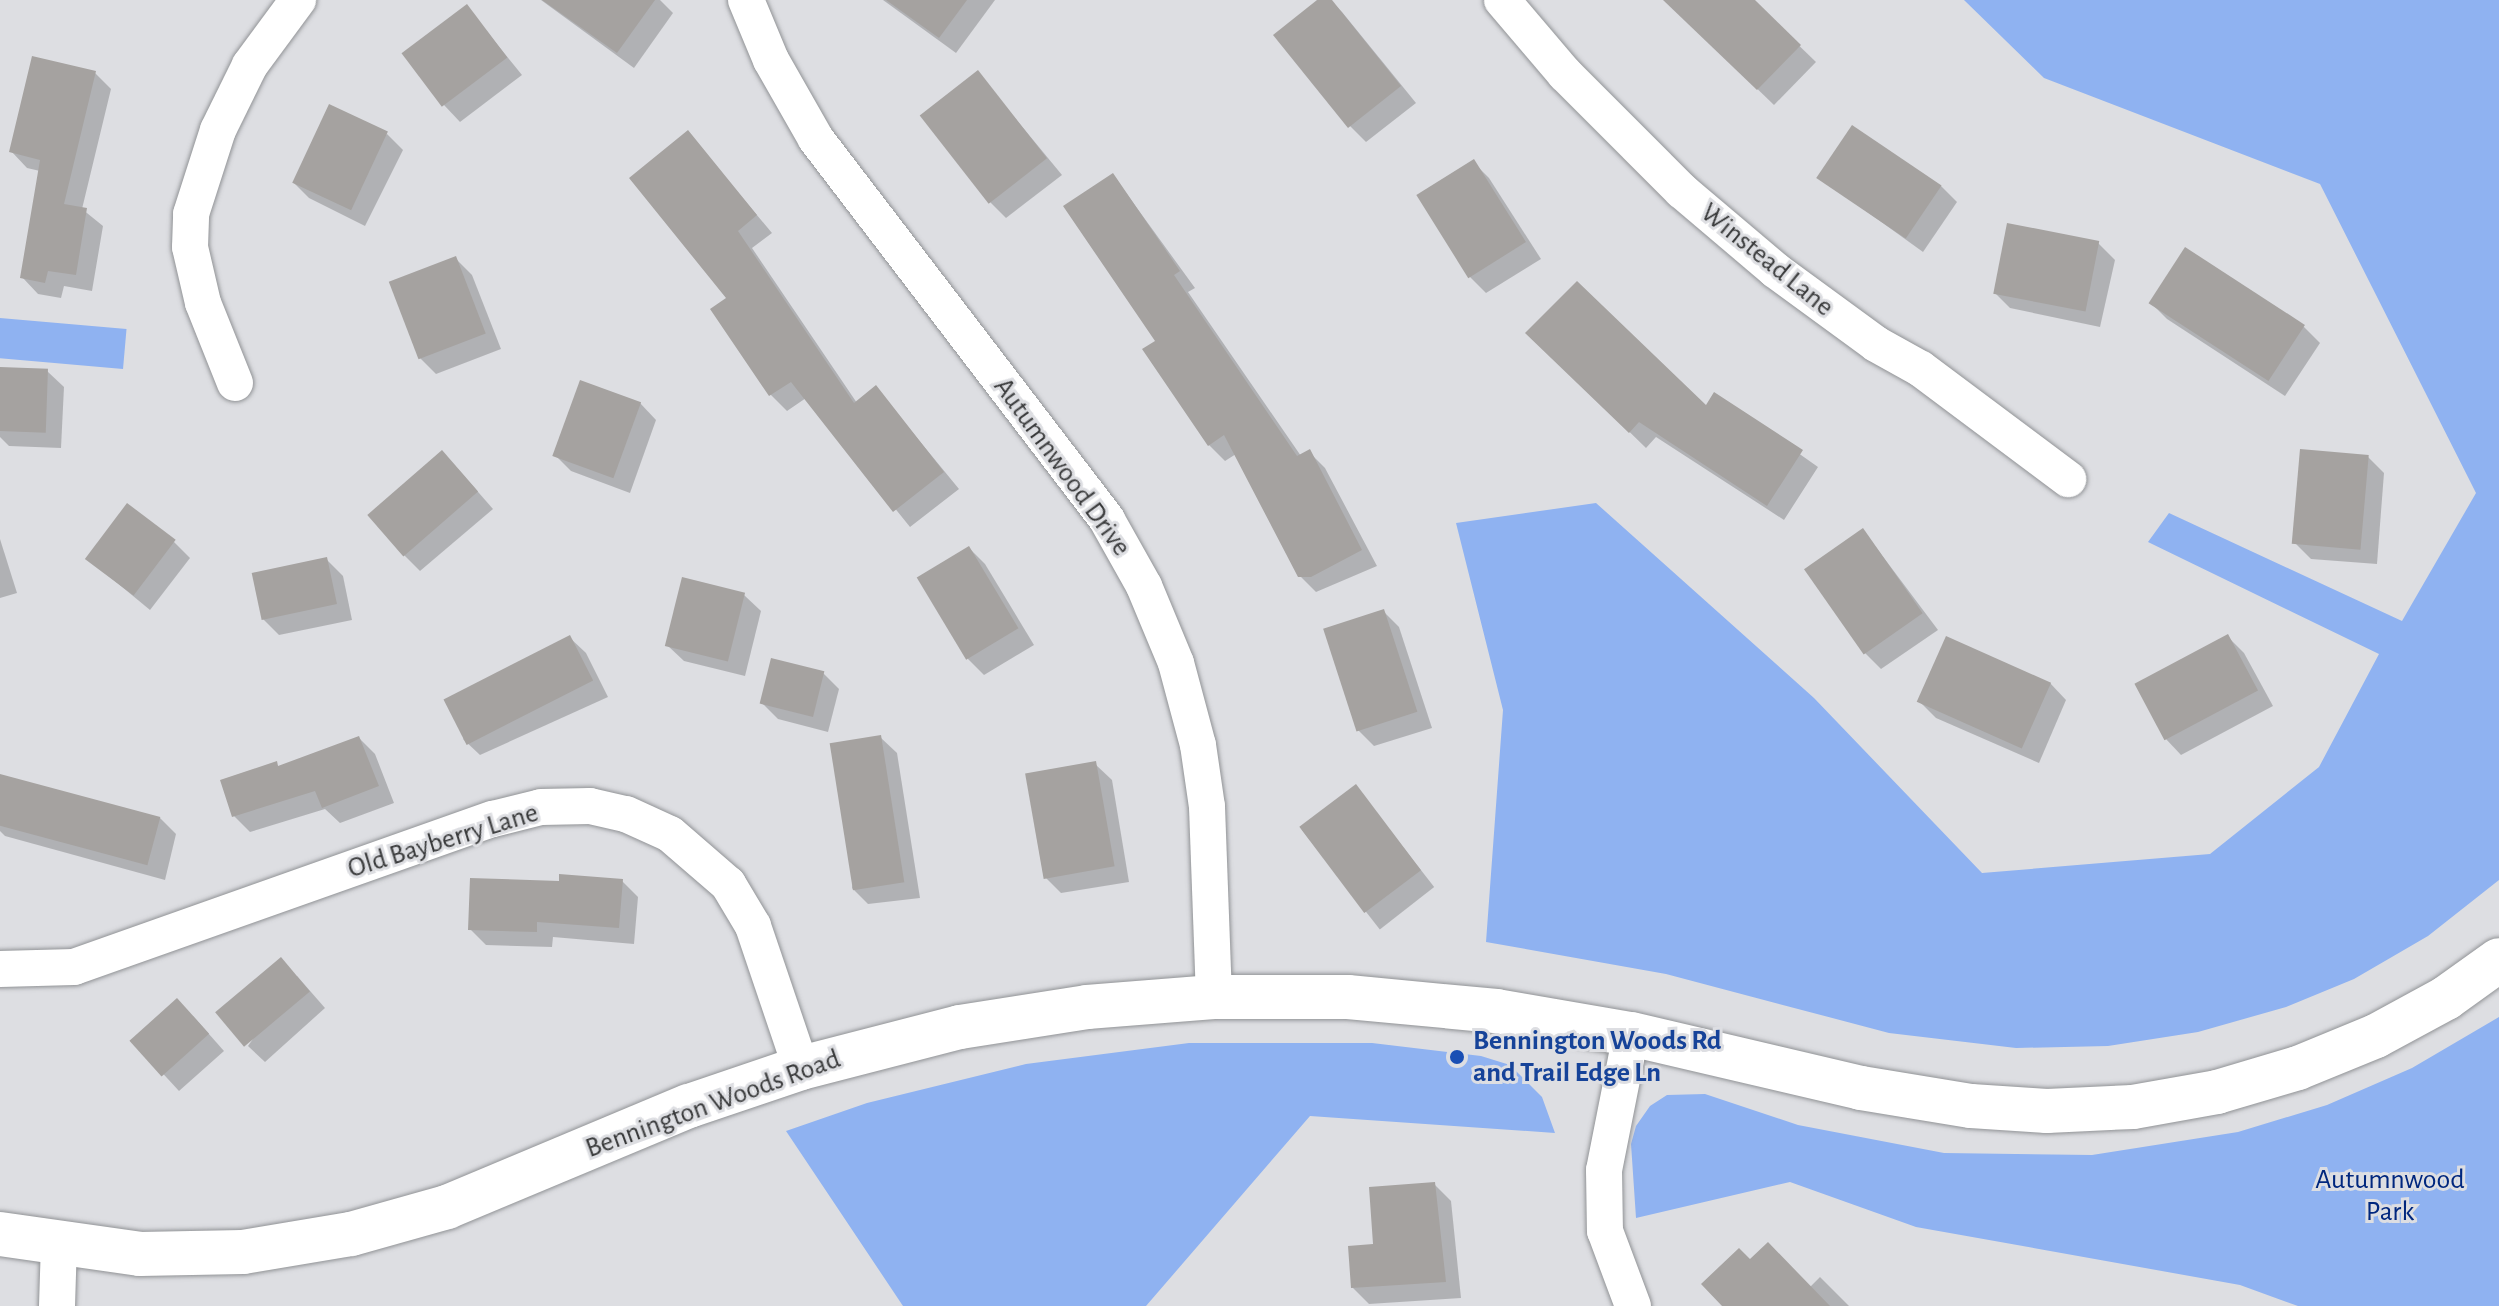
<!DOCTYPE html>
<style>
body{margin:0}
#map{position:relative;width:2499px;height:1306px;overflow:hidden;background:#dddee2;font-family:"Alegreya Sans",sans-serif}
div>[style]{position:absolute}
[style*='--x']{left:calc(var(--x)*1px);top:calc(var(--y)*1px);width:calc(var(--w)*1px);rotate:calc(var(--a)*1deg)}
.green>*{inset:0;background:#8fb2f1;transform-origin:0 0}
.shadow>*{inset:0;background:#0003;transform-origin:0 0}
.building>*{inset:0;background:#a5a2a0;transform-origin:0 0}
.roads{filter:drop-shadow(0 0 2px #919396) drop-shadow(0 0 2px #919396)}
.minor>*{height:36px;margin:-18px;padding:0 18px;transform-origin:18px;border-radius:18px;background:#fff}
.tertiary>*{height:44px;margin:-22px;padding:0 22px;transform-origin:22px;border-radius:22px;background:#fff}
.dots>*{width:22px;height:22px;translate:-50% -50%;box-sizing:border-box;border:4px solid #dddee2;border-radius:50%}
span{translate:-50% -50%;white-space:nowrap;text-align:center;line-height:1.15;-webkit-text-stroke:6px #dddee2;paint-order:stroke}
.street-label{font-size:28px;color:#38393a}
.transit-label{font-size:28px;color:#164399;font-weight:700}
.left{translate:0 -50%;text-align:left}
.park-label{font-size:28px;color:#00277e}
</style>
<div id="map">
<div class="green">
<div style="clip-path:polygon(1964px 0,2499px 0,2499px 880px,2428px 936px,2354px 979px,2286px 1007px,2198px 1032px,2108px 1046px,2016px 1048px,1889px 1033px,1666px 974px,1486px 942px,1503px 710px,1456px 523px,1596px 503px,1814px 698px,1982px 873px,2210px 854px,2319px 767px,2379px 654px,2148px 542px,2169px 513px,2402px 621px,2476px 493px,2320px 184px,2044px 78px)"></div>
<div style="left:0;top:318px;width:127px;height:40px;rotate:5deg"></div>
<div style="clip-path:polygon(2499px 1017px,2499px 1306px,2298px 1306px,2240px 1285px,1916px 1227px,1790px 1182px,1636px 1218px,1631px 1144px,1636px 1126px,1650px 1106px,1667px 1095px,1705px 1094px,1798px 1125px,1944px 1153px,2092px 1155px,2238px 1132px,2327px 1105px,2412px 1068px)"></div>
<div style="clip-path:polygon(1189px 1043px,1372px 1043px,1481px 1056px,1510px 1065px,1542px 1097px,1555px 1133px,1310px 1116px,1146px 1306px,903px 1306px,786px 1131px,867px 1103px,1026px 1064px)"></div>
</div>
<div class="shadow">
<div style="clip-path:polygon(541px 0,660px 0,673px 13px,634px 68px)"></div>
<div style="clip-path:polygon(883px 0,995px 0,956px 53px)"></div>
<div style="clip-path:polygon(1320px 0,1330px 0,1342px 12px,1416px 103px,1366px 142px,1350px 126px)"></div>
<div style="clip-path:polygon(1677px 0,1752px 0,1816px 62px,1774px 105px,1690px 24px)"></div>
<div style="clip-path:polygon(467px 7px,522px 75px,460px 122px,444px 105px)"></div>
<div style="clip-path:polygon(95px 73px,111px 89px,82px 209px,103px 226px,92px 291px,64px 286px,61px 298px,38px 294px,22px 277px,40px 171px,27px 168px,11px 151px)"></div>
<div style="clip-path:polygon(978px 73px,1062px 175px,1006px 218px,990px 202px)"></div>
<div style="clip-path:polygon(688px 133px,772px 233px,752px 248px,857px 403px,876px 388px,959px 489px,910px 527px,806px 398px,787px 411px,771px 395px,729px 298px)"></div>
<div style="clip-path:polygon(387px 134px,403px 150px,365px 226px,309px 198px,293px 182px)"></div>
<div style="clip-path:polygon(1473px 162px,1489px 178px,1541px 259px,1486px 293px,1470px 277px)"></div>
<div style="clip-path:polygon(1113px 175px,1195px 288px,1188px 292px,1301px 456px,1309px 452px,1325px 468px,1377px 566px,1316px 592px,1300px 576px,1236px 454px,1225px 461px,1209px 445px,1158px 341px)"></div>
<div style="clip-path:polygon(1819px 177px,1941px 186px,1957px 202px,1923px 252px)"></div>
<div style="clip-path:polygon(2098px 243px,2115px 260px,2100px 327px,2010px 308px,1994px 292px)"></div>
<div style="clip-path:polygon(456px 259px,472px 275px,501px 349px,436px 374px,420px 358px)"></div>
<div style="clip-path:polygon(2151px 303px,2304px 327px,2320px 343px,2285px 396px,2167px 319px)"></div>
<div style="clip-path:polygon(1528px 333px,1706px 408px,1715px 394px,1818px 467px,1784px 520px,1656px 437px,1646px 448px)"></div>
<div style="clip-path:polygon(0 369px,47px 371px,64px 387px,61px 448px,9px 446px,0 437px)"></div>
<div style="clip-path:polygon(640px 403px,656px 420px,630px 493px,571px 471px,555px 455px)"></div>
<div style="clip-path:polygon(2368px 457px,2384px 473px,2377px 564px,2311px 559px,2295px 543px)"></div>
<div style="clip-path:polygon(458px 469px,493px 509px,420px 571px,404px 555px)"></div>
<div style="clip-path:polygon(1863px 530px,1938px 630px,1881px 669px,1865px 653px)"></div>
<div style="clip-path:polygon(0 539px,17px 593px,0 598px)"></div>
<div style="clip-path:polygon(174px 542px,190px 558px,150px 610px,87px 558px)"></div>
<div style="clip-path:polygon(969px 548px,985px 564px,1034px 645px,984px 675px,968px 659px)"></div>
<div style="clip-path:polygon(326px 559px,343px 576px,352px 620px,279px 635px,263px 619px)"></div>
<div style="clip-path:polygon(744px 595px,761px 611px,745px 676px,684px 661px,667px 645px)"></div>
<div style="clip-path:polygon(1383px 611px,1399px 627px,1432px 728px,1374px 746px,1358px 730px)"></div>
<div style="clip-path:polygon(569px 637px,586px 653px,608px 697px,480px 755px,463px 739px)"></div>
<div style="clip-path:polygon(2228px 637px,2244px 653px,2273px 706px,2181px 755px,2165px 738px)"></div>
<div style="clip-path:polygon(823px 673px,839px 689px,828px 732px,778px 719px,762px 703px)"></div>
<div style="clip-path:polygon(2050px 683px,2066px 700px,2039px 763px,1936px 718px,1920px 702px)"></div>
<div style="clip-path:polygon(880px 737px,897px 753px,920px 898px,868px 904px,852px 888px)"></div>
<div style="clip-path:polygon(359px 738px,375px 754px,394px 803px,340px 823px,325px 809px,250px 832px,234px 816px,276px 764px,280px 768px)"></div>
<div style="clip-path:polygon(1095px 764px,1112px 780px,1129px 882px,1061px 893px,1045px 877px)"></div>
<div style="clip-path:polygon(0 778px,160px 818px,176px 834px,165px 880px,5px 836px,0 831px)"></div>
<div style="left:1356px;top:787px;width:127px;height:69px;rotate:52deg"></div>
<div style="clip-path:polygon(622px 881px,638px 897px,634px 944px,553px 937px,552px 947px,486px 945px,470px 929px)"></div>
<div style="clip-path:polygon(297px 976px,325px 1008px,265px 1062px,248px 1046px)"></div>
<div style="clip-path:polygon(193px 1016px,224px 1051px,179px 1091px,132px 1040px)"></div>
<div style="clip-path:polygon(1434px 1184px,1451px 1201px,1461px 1298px,1369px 1304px,1352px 1287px,1375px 1246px)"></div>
<div style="clip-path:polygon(1750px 1261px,1810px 1287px,1820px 1277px,1849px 1306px,1725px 1306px)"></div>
</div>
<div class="building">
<div style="clip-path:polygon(542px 0,655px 0,617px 53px)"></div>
<div style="clip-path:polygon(886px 0,967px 0,939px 38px)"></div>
<div style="clip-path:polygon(1317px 0,1332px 0,1401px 86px,1348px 128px,1273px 35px)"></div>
<div style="clip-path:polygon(1663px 0,1755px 0,1801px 45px,1757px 90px)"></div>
<div style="left:467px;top:4px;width:67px;height:82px;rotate:53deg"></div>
<div style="clip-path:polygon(32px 56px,96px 71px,64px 204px,87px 208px,76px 275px,48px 271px,45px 283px,20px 278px,40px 160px,9px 152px)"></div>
<div style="left:978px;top:70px;width:112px;height:74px;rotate:52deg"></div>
<div style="left:329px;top:104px;width:65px;height:87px;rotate:25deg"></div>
<div style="left:1852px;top:125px;width:108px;height:64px;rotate:34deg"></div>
<div style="clip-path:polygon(688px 130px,757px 215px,738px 231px,854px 403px,876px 385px,944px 472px,893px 512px,791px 382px,769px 396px,710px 309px,726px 298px,629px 178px)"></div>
<div style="left:1474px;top:159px;width:98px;height:68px;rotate:58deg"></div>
<div style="clip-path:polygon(1113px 173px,1180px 271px,1174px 275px,1297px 456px,1310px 449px,1362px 550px,1311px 577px,1298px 577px,1224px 435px,1208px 446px,1142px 349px,1155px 341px,1063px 206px)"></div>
<div style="left:2007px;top:223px;width:94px;height:72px;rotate:11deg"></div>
<div style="left:2185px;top:247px;width:143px;height:67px;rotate:33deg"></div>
<div style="left:456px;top:256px;width:83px;height:72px;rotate:69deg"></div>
<div style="clip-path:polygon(1577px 281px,1706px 405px,1714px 392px,1803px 450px,1767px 506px,1639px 422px,1629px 433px,1525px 333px)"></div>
<div style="left:0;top:367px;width:48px;height:64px;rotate:2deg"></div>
<div style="left:580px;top:380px;width:65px;height:81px;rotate:20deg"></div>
<div style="left:2300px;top:449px;width:69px;height:95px;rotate:5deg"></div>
<div style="left:442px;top:450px;width:55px;height:99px;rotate:49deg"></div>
<div style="left:127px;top:503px;width:61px;height:70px;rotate:37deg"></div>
<div style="left:1863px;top:528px;width:104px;height:72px;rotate:55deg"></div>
<div style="left:969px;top:546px;width:96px;height:61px;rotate:59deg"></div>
<div style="left:327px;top:557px;width:48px;height:77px;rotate:78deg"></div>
<div style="left:682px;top:577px;width:65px;height:71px;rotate:14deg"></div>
<div style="left:1384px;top:609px;width:108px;height:64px;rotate:72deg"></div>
<div style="left:2228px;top:634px;width:64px;height:106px;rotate:62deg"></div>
<div style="left:570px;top:635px;width:51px;height:142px;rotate:63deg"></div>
<div style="left:1946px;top:636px;width:115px;height:72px;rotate:24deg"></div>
<div style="left:771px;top:658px;width:55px;height:47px;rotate:14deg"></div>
<div style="left:881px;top:735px;width:149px;height:52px;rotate:81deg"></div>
<div style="clip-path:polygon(359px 736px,379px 786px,322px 808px,315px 791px,232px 817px,220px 780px,277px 761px,278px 766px)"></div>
<div style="left:1096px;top:761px;width:107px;height:72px;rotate:80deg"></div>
<div style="left:0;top:774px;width:166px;height:50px;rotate:15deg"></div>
<div style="left:1356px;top:784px;width:108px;height:71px;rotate:53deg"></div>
<div style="clip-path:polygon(559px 874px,623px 879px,619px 928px,537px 922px,537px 932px,468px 930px,470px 878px,559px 881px)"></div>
<div style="left:281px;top:957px;width:45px;height:86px;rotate:50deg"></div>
<div style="left:177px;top:998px;width:48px;height:64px;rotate:48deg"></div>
<div style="clip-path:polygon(1435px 1182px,1446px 1282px,1351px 1288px,1348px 1246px,1373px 1244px,1369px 1187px)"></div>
<div style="clip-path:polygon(1768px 1242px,1830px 1306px,1722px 1306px,1701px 1284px,1739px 1248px,1750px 1259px)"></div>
</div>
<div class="roads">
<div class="minor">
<div style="--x:746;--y:0;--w:65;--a:67.4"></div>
<div style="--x:771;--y:60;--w:91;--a:60.3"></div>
<div style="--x:816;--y:139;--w:479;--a:52.6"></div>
<div style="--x:1107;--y:520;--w:76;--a:60.7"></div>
<div style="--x:1144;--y:586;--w:83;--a:67.4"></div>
<div style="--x:1176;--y:663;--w:85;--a:75"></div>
<div style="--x:1198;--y:745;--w:63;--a:81.7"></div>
<div style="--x:1207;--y:807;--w:190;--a:87.9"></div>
<div style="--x:1502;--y:0;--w:97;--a:49.6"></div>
<div style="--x:1565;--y:74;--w:165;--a:45"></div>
<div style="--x:1682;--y:191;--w:122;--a:40.3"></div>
<div style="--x:1775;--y:270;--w:125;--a:36.2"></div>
<div style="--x:1876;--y:344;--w:51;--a:29.1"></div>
<div style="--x:1921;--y:369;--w:184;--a:36.8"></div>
<div style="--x:235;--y:383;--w:86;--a:-111.8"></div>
<div style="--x:203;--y:303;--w:57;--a:-103.1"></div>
<div style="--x:190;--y:247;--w:33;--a:-88"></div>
<div style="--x:191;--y:214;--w:88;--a:-72.2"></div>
<div style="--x:218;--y:130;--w:72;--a:-63.8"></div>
<div style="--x:250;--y:65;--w:81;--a:-53.6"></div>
<div style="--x:0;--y:969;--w:74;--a:-1.5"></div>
<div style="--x:74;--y:967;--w:444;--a:-19.5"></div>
<div style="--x:493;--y:819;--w:49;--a:-14"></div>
<div style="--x:541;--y:807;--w:49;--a:-1.2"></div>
<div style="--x:590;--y:806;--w:37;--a:13"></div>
<div style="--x:626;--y:814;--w:48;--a:24.4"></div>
<div style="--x:670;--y:834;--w:77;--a:40.8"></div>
<div style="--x:728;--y:884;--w:49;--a:59.2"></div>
<div style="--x:753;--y:926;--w:150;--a:71.3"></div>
<div style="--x:1631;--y:1034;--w:139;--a:101.2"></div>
<div style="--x:1604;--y:1170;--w:61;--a:89.1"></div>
<div style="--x:1605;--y:1231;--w:80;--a:69.5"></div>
<div style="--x:57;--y:1306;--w:62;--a:-88.2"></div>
</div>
<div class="tertiary">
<div style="--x:0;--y:1234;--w:141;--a:8.1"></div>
<div style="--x:140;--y:1254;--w:103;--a:-1.1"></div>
<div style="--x:243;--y:1252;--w:109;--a:-9.5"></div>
<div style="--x:351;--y:1234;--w:100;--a:-15.7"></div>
<div style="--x:447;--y:1207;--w:262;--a:-22.7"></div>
<div style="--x:689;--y:1106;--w:118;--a:-18.7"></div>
<div style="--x:801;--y:1068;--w:164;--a:-14.5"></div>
<div style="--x:960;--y:1027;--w:129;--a:-8.9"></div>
<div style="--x:1087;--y:1007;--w:127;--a:-4.5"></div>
<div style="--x:1214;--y:997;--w:134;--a:0"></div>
<div style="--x:1348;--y:997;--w:149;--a:5.4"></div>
<div style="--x:1496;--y:1011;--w:137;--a:9.7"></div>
<div style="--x:1631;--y:1034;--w:236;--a:13.2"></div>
<div style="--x:1861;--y:1088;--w:111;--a:9.3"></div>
<div style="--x:1971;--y:1106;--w:76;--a:3.8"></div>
<div style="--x:2047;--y:1111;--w:86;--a:-2.7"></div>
<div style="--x:2133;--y:1107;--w:85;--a:-10.1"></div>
<div style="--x:2217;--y:1092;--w:84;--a:-16.5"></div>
<div style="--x:2298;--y:1068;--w:84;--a:-22.3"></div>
<div style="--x:2376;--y:1036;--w:80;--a:-28.5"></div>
<div style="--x:2446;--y:998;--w:65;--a:-35.6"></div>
</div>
</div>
<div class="dots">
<div style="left:1457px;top:1057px;background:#1a4fb4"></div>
</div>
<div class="street-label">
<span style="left:1767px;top:260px;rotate:39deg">Winstead Lane</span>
<span style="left:1062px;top:467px;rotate:54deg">Autumnwood Drive</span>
<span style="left:443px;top:841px;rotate:-17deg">Old Bayberry Lane</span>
<span style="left:713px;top:1104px;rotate:-20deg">Bennington Woods Road</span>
</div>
<div class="transit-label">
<span class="left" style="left:1473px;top:1057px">Bennington Woods Rd<br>and Trail Edge Ln</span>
</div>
<div class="park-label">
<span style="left:2390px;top:1196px">Autumnwood<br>Park</span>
</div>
</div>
